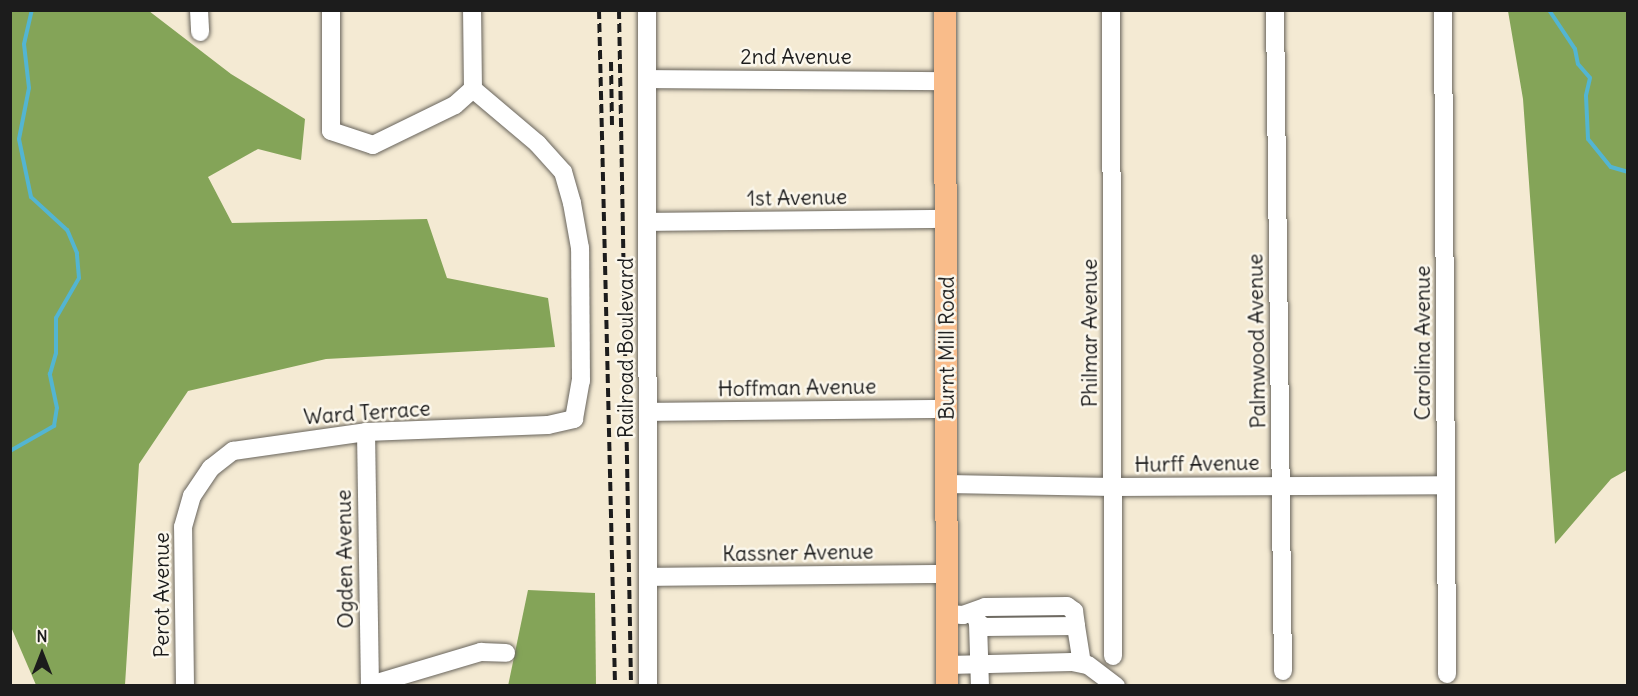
<!DOCTYPE html>
<style>
body{margin:0}
#map{position:relative;width:1638px;height:696px;overflow:hidden;background:#f4ead3;font-family:Delius,sans-serif}
div>[style]{position:absolute}
[style*='--x']{left:calc(var(--x)*1px);top:calc(var(--y)*1px);width:calc(var(--w)*1px);rotate:calc(var(--a)*1deg)}
.forest>*{inset:0;background:#84a458}
.stream>*{height:4px;margin:-2px;padding:0 2px;transform-origin:2px;border-radius:2px;background:#53b5d2}
.roads{filter:drop-shadow(0 0 2px #68645c) drop-shadow(0 0 2px #68645c)}
.minor>*{height:18px;margin:-9px;padding:0 9px;transform-origin:9px;border-radius:9px;background:#fff}
.major>*{height:22px;margin:-11px;padding:0 11px;transform-origin:11px;border-radius:11px;background:#f9bc8a}
.rail>*{height:4px;margin-top:-2px;transform-origin:0;background:repeating-linear-gradient(90deg,#1c1c1c 0 9px,transparent 0 13.5px)}
span{translate:-50% -50%;white-space:nowrap;text-align:center;line-height:1.15;-webkit-text-stroke:5px #fbf7ec;paint-order:stroke}
.street-label{font-size:21px;color:#1c1c1c}
.frame{position:absolute;inset:0;border:12px solid #1c1c1c;pointer-events:none}
.north{position:absolute;left:12px;top:624px;width:60px;height:60px;-webkit-text-stroke:4px #fbf7ec;paint-order:stroke;rotate:0deg;font-size:16px;font-weight:700;line-height:24px;text-align:center;color:#1c1c1c}
.north::after{content:'';display:block;margin:auto;width:21px;height:27px;background:#1c1c1c;clip-path:polygon(50% 0,100% 100%,50% 72%,0 100%)}
</style>
<div id="map">
<div class="forest">
<div style="clip-path:polygon(11px 10px,149px 11px,231px 74px,305px 119px,301px 160px,258px 149px,208px 177px,232px 223px,427px 219px,447px 278px,548px 298px,555px 347px,326px 359px,188px 391px,139px 464px,125px 685px,36px 685px,11px 627px)"></div>
<div style="clip-path:polygon(1508px 11px,1627px 11px,1627px 470px,1611px 479px,1555px 544px,1523px 99px)"></div>
<div style="clip-path:polygon(528px 590px,595px 593px,596px 685px,508px 686px)"></div>
</div>
<div class="stream">
<div style="--x:1549;--y:10;--w:47;--a:56.3"></div>
<div style="--x:1575;--y:49;--w:15;--a:79"></div>
<div style="--x:1578;--y:64;--w:18;--a:49"></div>
<div style="--x:1590;--y:78;--w:18;--a:103"></div>
<div style="--x:1586;--y:96;--w:43;--a:87.3"></div>
<div style="--x:1588;--y:139;--w:36;--a:51"></div>
<div style="--x:1611;--y:167;--w:18;--a:16"></div>
<div style="--x:10;--y:451;--w:51;--a:-29.6"></div>
<div style="--x:54;--y:426;--w:18;--a:-81"></div>
<div style="--x:57;--y:408;--w:35;--a:-102"></div>
<div style="--x:50;--y:374;--w:22;--a:-74"></div>
<div style="--x:56;--y:353;--w:35;--a:-90"></div>
<div style="--x:56;--y:318;--w:46;--a:-60.1"></div>
<div style="--x:79;--y:278;--w:25;--a:-95"></div>
<div style="--x:77;--y:253;--w:25;--a:-113"></div>
<div style="--x:67;--y:230;--w:49;--a:-137.5"></div>
<div style="--x:31;--y:197;--w:59;--a:-101.7"></div>
<div style="--x:19;--y:139;--w:52;--a:-78.9"></div>
<div style="--x:29;--y:88;--w:44;--a:-96.5"></div>
<div style="--x:24;--y:44;--w:35;--a:-77"></div>
</div>
<div class="roads">
<div class="minor">
<div style="--x:199;--y:10;--w:22;--a:87"></div>
<div style="--x:331;--y:10;--w:121;--a:90"></div>
<div style="--x:331;--y:131;--w:44;--a:18.4"></div>
<div style="--x:373;--y:145;--w:91;--a:-26"></div>
<div style="--x:455;--y:105;--w:24;--a:-42"></div>
<div style="--x:647;--y:10;--w:676;--a:89.92"></div>
<div style="--x:1111;--y:10;--w:646;--a:89.82"></div>
<div style="--x:1275;--y:10;--w:661;--a:89.31"></div>
<div style="--x:1443;--y:10;--w:664;--a:89.65"></div>
<div style="--x:648;--y:79;--w:297;--a:0.4"></div>
<div style="--x:649;--y:222;--w:296;--a:-0.6"></div>
<div style="--x:648;--y:412;--w:299;--a:-0.6"></div>
<div style="--x:366;--y:432;--w:254;--a:89.1"></div>
<div style="--x:947;--y:484;--w:166;--a:1"></div>
<div style="--x:1113;--y:487;--w:333;--a:-0.3"></div>
<div style="--x:648;--y:577;--w:301;--a:-0.6"></div>
<div style="--x:948;--y:614;--w:15;--a:4"></div>
<div style="--x:963;--y:615;--w:23;--a:-20"></div>
<div style="--x:985;--y:607;--w:82;--a:-0.7"></div>
<div style="--x:1067;--y:606;--w:9;--a:36"></div>
<div style="--x:1074;--y:611;--w:15;--a:82"></div>
<div style="--x:1076;--y:626;--w:91;--a:179.4"></div>
<div style="--x:985;--y:627;--w:8;--a:-150"></div>
<div style="--x:978;--y:623;--w:11;--a:-112"></div>
<div style="--x:978;--y:623;--w:63;--a:88.2"></div>
<div style="--x:1076;--y:626;--w:38;--a:81"></div>
<div style="--x:948;--y:665;--w:124;--a:-1.4"></div>
<div style="--x:1072;--y:662;--w:16;--a:11"></div>
<div style="--x:1088;--y:665;--w:35;--a:37"></div>
<div style="--x:370;--y:685;--w:116;--a:-16.6"></div>
<div style="--x:481;--y:652;--w:25;--a:2"></div>
<div style="--x:185;--y:686;--w:159;--a:-90.7"></div>
<div style="--x:183;--y:527;--w:32;--a:-74"></div>
<div style="--x:192;--y:496;--w:34;--a:-56"></div>
<div style="--x:211;--y:468;--w:28;--a:-38"></div>
<div style="--x:233;--y:451;--w:134;--a:-8.1"></div>
<div style="--x:366;--y:432;--w:182;--a:-2.2"></div>
<div style="--x:548;--y:425;--w:27;--a:-13"></div>
<div style="--x:574;--y:419;--w:39;--a:-80"></div>
<div style="--x:581;--y:381;--w:133;--a:-90.4"></div>
<div style="--x:580;--y:248;--w:46;--a:-100.1"></div>
<div style="--x:572;--y:203;--w:32;--a:-106"></div>
<div style="--x:563;--y:172;--w:38;--a:-132"></div>
<div style="--x:538;--y:144;--w:85;--a:-139.8"></div>
<div style="--x:473;--y:89;--w:79;--a:-90.7"></div>
</div>
<div class="major">
<div style="--x:945;--y:10;--w:676;--a:89.83"></div>
</div>
</div>
<div class="rail">
<div style="--x:599;--y:10;--w:676;--a:88.64"></div>
<div style="--x:619;--y:10;--w:676;--a:88.98"></div>
<div style="--x:611;--y:62;--w:66;--a:89.1"></div>
</div>
<div class="street-label">
<span style="left:796px;top:57px">2nd Avenue</span>
<span style="left:797px;top:198px;rotate:-1deg">1st Avenue</span>
<span style="left:1090px;top:333px;rotate:-90deg">Philmar Avenue</span>
<span style="left:1257px;top:341px;rotate:-91deg">Palmwood Avenue</span>
<span style="left:1423px;top:343px;rotate:-90deg">Carolina Avenue</span>
<span style="left:626px;top:348px;rotate:-90deg">Railroad Boulevard</span>
<span style="left:947px;top:348px;rotate:-90deg">Burnt Mill Road</span>
<span style="left:797px;top:388px;rotate:-1deg">Hoffman Avenue</span>
<span style="left:367px;top:413px;rotate:-4deg">Ward Terrace</span>
<span style="left:1197px;top:464px;rotate:-1deg">Hurff Avenue</span>
<span style="left:798px;top:553px;rotate:-1deg">Kassner Avenue</span>
<span style="left:345px;top:559px;rotate:-91deg">Ogden Avenue</span>
<span style="left:162px;top:595px;rotate:-90deg">Perot Avenue</span>
</div>
<div class="frame"></div>
<div class="north">N</div>
</div>
